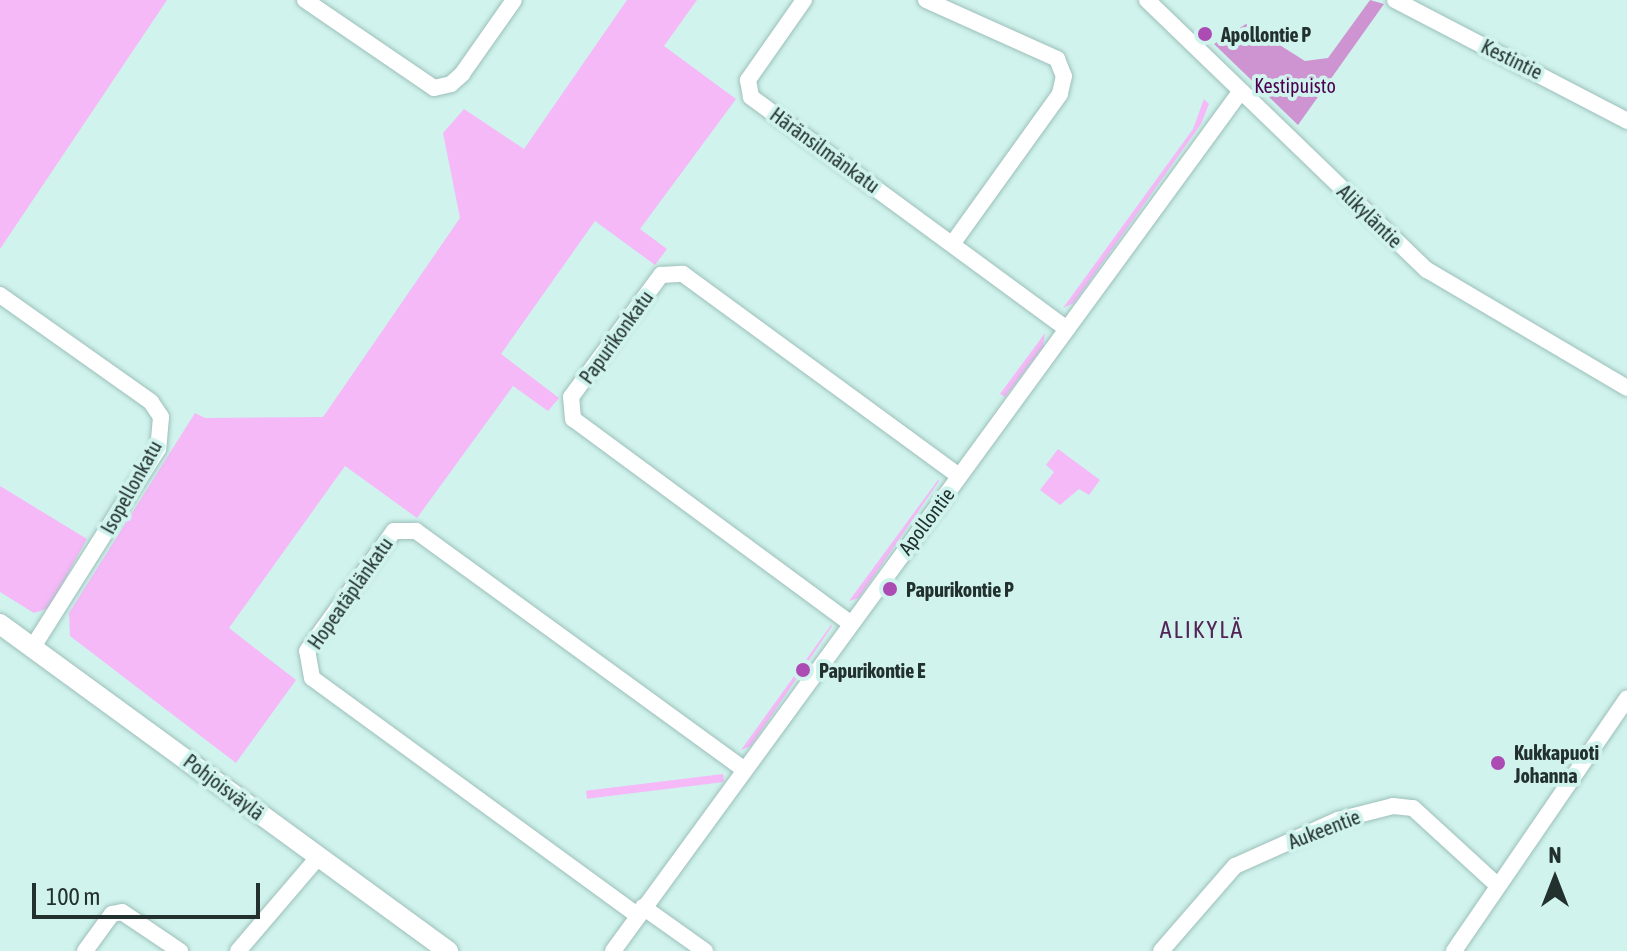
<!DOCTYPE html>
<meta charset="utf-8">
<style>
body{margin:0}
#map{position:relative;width:1627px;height:951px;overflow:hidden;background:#d0f3ed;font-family:"Asap Condensed",sans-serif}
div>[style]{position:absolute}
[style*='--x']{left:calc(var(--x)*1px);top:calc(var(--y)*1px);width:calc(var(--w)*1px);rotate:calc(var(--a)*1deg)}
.green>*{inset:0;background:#f5b9f8;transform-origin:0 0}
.forest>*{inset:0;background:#ce94d2}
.roads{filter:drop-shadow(0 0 2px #9dbfba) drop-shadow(0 0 2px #9dbfba)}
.minor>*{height:16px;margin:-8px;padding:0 8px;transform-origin:8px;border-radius:8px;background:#fff}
.major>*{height:20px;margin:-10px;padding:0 10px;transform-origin:10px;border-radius:10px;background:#fff}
.dots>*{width:22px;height:22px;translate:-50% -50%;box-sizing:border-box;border:4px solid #d0f3ed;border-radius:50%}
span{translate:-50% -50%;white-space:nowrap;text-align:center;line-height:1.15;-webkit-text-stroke:8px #d0f3ed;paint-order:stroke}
.poi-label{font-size:20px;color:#22302e;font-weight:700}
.left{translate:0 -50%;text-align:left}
.street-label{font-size:20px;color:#22302e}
.park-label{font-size:20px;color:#4b0051}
.quarter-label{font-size:24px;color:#532456;letter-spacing:2px}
.north{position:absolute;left:1515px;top:839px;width:80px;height:80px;-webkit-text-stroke:6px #d0f3ed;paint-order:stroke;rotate:0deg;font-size:22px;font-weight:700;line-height:32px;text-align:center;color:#22302e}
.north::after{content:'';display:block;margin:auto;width:28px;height:36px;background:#22302e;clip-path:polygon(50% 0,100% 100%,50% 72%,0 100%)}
.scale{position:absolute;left:32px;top:883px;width:228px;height:36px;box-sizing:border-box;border:4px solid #22302e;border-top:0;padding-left:10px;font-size:24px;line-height:28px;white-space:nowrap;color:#22302e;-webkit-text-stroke:6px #d0f3ed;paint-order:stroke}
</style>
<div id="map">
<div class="green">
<div style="clip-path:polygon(0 0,167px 0,0 249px)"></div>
<div style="clip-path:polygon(627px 0,697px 0,664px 46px,736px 99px,640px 229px,667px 249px,655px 265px,595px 221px,501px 354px,559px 398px,548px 411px,513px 386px,417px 518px,345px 466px,229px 628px,296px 680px,236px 763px,70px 636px,69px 613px,195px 413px,205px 418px,323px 417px,460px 218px,443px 133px,464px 109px,524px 149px)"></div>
<div style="clip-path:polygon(1204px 99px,1209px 104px,1201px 124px,1074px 303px,1063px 308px,1193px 129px)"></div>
<div style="clip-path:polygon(1045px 333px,1043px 347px,1005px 397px,1000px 394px)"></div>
<div style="clip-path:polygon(1058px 449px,1100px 480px,1089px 495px,1079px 489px,1060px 505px,1040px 490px,1054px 472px,1046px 465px)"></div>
<div style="clip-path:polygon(939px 481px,859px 598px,849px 601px,938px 480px)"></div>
<div style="clip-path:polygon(0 486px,87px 539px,49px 608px,34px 613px,0 592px)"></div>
<div style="clip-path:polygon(832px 626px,751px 746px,741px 750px,831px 625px)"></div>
<div style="left:723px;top:774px;width:8px;height:138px;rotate:83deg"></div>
</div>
<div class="forest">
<div style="clip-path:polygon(1370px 0,1384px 4px,1298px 125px,1214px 44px,1246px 24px,1305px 61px,1328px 58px)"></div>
</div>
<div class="roads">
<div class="minor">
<div style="--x:305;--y:0;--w:156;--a:34.3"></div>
<div style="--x:434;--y:88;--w:17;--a:-13"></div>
<div style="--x:451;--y:84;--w:15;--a:-42"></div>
<div style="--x:462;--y:74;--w:90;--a:-54.9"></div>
<div style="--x:804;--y:0;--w:98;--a:125"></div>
<div style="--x:748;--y:80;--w:17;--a:80"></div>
<div style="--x:751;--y:97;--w:392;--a:36.3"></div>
<div style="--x:926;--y:0;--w:144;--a:24.2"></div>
<div style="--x:1057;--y:59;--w:18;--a:68"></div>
<div style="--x:1064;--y:76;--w:18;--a:103"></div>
<div style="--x:1060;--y:94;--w:183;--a:125.7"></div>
<div style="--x:1147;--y:0;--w:389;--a:44"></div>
<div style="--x:1427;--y:270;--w:232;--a:30.5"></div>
<div style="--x:1395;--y:0;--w:262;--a:27.5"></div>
<div style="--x:0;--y:295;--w:185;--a:35.3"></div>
<div style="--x:151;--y:402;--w:18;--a:56"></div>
<div style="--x:161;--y:417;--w:32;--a:95"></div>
<div style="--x:158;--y:449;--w:232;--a:122.3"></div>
<div style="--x:850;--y:623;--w:344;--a:-143.6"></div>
<div style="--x:573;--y:419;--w:22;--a:-95"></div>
<div style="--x:571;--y:397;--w:152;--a:-53.6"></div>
<div style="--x:661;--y:275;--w:22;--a:-3"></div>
<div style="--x:683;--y:274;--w:342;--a:36.2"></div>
<div style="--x:643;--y:907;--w:76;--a:35.4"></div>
<div style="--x:637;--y:915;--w:402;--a:-143.9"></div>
<div style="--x:312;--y:678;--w:27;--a:-100"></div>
<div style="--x:307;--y:651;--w:148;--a:-54.1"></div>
<div style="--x:394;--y:531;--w:22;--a:0"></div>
<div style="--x:416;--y:531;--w:404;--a:36"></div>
<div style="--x:85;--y:951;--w:46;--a:-53.9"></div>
<div style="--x:112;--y:914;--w:10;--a:-11"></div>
<div style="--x:122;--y:912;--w:70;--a:33.9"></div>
<div style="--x:238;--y:951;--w:125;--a:-49.5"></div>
<div style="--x:613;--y:951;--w:1063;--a:-53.87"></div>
<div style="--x:1161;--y:951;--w:113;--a:-49"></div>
<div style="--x:1235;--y:866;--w:113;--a:-24.1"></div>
<div style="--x:1338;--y:820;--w:57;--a:-14.3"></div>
<div style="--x:1393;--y:806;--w:20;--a:6"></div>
<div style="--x:1413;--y:808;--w:115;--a:42.5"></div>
<div style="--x:1454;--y:951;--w:306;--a:-55.6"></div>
</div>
<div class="major">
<div style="--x:0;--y:624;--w:555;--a:36.13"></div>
</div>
</div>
<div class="dots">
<div style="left:1205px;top:34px;background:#ac4bb3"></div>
<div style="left:890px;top:589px;background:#ac4bb3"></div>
<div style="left:803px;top:670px;background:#ac4bb3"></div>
<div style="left:1498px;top:763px;background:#ac4bb3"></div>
</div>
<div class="poi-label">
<span class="left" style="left:1221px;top:34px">Apollontie P</span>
<span class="left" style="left:906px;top:589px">Papurikontie P</span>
<span class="left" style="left:819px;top:670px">Papurikontie E</span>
<span class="left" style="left:1514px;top:764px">Kukkapuoti<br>Johanna</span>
</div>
<div class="street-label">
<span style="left:1512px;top:59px;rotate:26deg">Kestintie</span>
<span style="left:825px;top:150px;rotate:36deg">Häränsilmänkatu</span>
<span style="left:1370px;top:216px;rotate:44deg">Alikyläntie</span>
<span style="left:616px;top:337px;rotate:-54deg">Papurikonkatu</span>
<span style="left:131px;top:487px;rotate:-61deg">Isopellonkatu</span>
<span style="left:926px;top:521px;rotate:-53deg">Apollontie</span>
<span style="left:350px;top:593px;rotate:-55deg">Hopeatäplänkatu</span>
<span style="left:224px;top:787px;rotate:37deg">Pohjoisväylä</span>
<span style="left:1324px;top:829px;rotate:-21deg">Aukeentie</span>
</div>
<div class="park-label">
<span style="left:1295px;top:85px">Kestipuisto</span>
</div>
<div class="quarter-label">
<span style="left:1202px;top:630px">ALIKYLÄ</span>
</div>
<div class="north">N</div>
<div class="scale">100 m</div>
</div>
